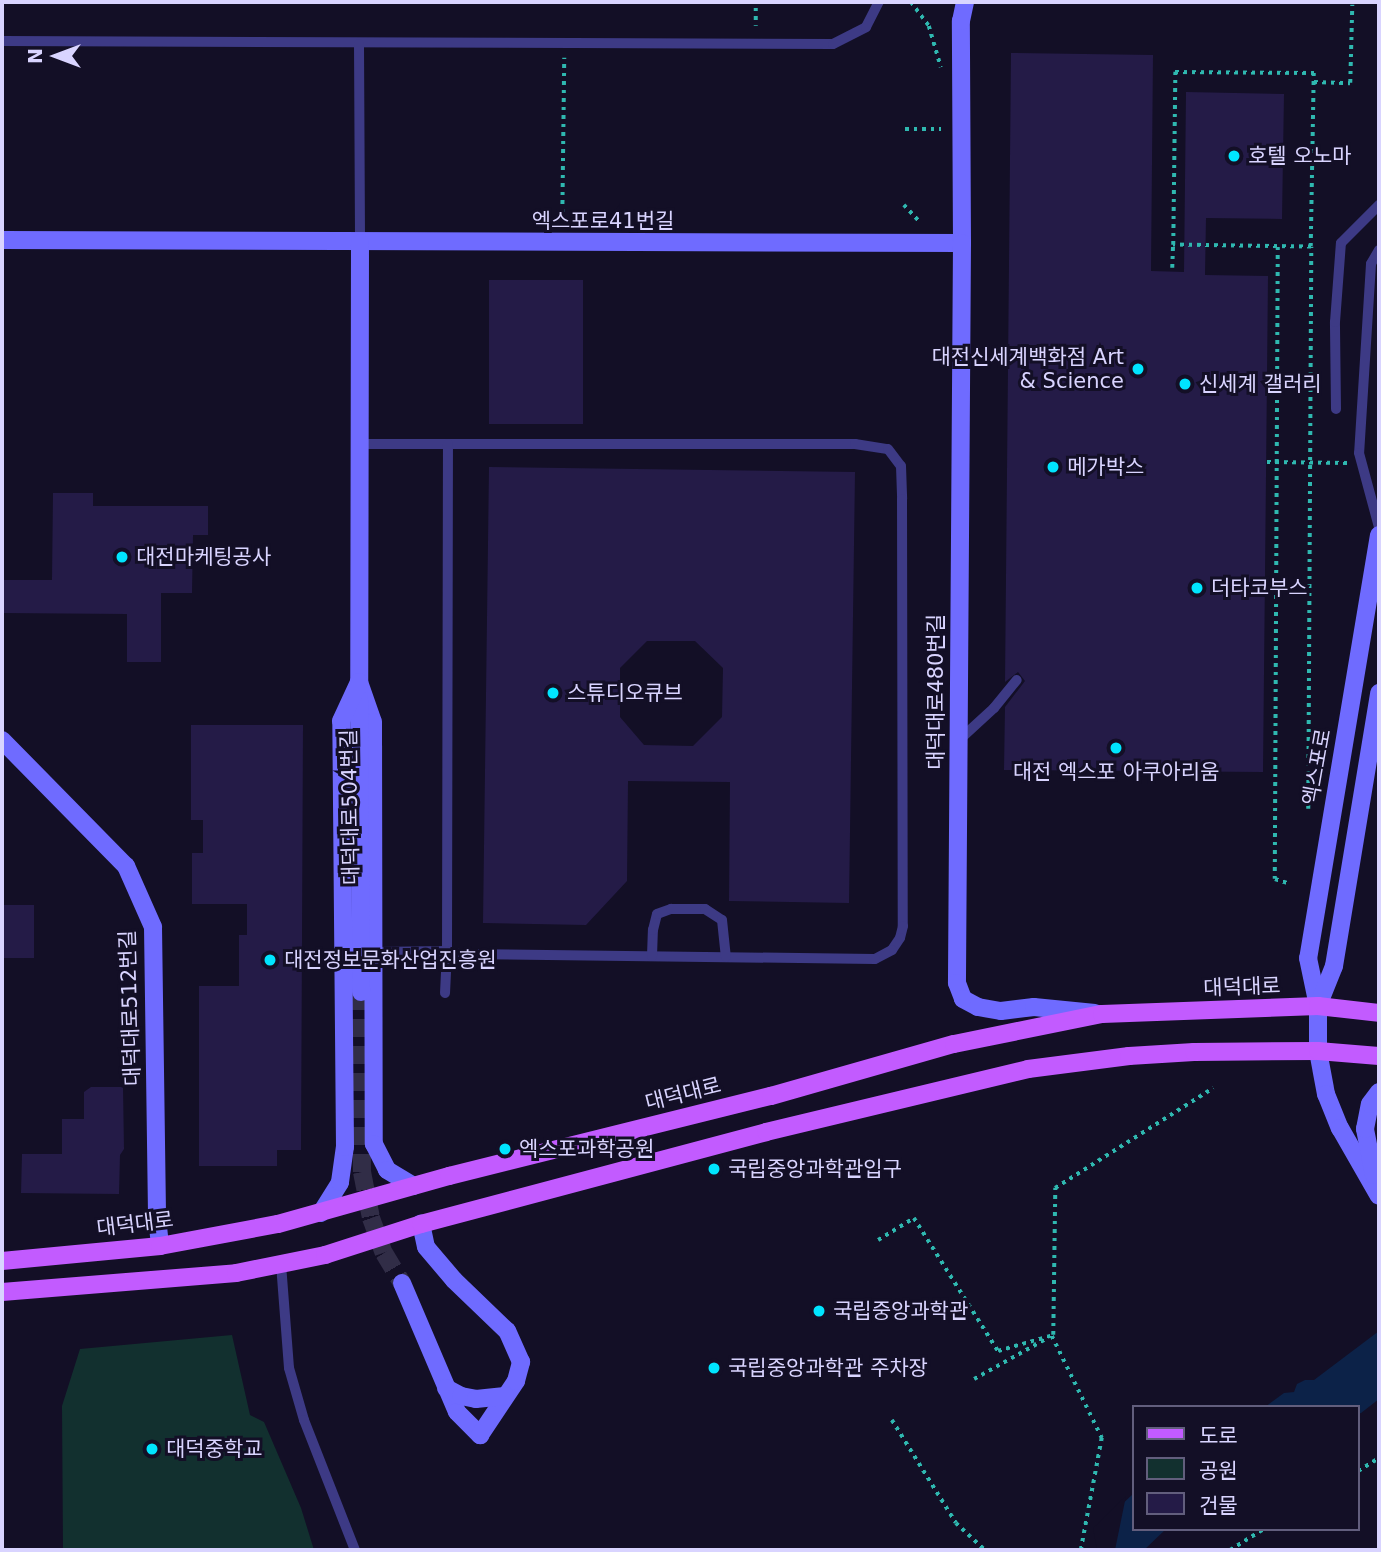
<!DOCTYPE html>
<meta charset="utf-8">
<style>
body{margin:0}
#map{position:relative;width:1381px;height:1552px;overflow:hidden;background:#130f26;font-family:"DejaVu Sans","Noto Sans KR",sans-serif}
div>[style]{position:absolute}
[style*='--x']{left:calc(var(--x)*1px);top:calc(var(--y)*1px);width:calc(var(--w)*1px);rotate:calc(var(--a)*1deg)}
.green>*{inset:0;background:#12302f}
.water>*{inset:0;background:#0c2248}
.pier>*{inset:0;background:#130f26}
.building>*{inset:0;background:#241b47;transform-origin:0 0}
.secondary-tunnel>*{height:18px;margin-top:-9px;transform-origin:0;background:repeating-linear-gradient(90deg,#312d47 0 18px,transparent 0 27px)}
.path>*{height:3.5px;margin-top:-1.75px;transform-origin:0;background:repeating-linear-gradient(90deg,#2fb8b0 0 3.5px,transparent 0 8.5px)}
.lane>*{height:10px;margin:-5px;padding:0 5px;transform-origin:5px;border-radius:5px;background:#3d3a85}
.secondary>*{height:18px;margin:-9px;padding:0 9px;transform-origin:9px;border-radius:9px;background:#6f6bff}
.primary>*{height:18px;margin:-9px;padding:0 9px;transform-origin:9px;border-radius:9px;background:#c25bff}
.dots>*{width:19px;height:19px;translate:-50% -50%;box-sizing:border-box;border:4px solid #130f26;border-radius:50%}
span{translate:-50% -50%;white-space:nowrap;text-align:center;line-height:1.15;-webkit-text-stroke:6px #130f26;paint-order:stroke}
.poi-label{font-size:21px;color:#d9d4ff}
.left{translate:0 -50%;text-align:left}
.right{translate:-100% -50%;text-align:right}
.street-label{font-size:21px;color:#d9d4ff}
.frame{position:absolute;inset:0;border:4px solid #d9d4ff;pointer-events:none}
.legend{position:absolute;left:1132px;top:1405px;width:228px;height:126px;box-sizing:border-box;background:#130f26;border:2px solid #625e7d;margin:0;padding:9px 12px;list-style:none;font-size:21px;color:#d9d4ff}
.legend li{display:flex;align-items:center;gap:14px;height:35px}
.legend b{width:35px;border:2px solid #625e7d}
.north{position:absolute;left:21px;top:21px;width:70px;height:70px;-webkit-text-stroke:5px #130f26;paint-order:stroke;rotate:270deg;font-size:19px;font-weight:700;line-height:28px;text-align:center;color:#d9d4ff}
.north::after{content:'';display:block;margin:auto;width:24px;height:32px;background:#d9d4ff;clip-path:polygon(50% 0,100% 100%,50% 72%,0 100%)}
</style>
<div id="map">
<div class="green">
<div style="clip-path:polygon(232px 1335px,250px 1415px,264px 1422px,301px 1508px,314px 1550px,63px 1550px,62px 1406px,80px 1349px)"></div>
</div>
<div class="water">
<div style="clip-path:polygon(1379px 1331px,1379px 1399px,1361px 1413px,1358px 1414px,1358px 1407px,1265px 1407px,1284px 1393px,1294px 1392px,1297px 1384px,1305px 1380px,1314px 1380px)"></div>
<div style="clip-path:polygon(1134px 1493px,1134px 1529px,1166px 1529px,1144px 1550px,1100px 1550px,1096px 1529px)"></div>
</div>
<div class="pier">
<div style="clip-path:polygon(1126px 1496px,1115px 1550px,1097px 1550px,1093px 1528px)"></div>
</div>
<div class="building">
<div style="clip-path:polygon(1011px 53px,1153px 55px,1151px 271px,1184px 272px,1186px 92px,1284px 94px,1282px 219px,1206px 218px,1205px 275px,1268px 276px,1263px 772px,1004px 770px,1005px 707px,1025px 681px,1018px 672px,1005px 682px)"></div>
<div style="left:489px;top:280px;width:94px;height:144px"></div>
<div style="clip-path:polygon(evenodd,489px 467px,855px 472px,849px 903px,729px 901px,730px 782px,628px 781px,627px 881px,586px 925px,483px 923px,489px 467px,647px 641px,695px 641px,723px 668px,722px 717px,693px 746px,644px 745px,620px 717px,620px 668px,647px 641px)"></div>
<div style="clip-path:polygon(53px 493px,93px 493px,93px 506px,208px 506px,208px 535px,193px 535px,192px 593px,161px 593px,161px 662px,127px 662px,127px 614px,2px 613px,2px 580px,52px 580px)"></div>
<div style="clip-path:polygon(191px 725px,303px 725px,301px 1150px,277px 1150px,277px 1166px,199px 1166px,199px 986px,239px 986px,239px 935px,247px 935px,247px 904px,192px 904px,192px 853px,203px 853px,203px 820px,191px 820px)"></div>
<div style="left:2px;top:905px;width:32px;height:53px"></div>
<div style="clip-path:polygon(91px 1087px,123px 1087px,124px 1149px,120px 1155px,119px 1194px,21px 1193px,22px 1154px,62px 1154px,62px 1119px,84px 1119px,84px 1092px)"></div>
</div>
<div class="secondary-tunnel">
<div style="--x:361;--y:992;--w:180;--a:89.7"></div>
<div style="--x:362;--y:1172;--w:47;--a:78.9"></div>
<div style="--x:371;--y:1218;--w:37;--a:70"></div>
<div style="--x:384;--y:1253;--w:35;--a:59"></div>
</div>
<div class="path">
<div style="--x:911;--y:2;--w:30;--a:53"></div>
<div style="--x:929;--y:26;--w:43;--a:73.7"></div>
<div style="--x:756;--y:8;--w:18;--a:90"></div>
<div style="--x:1175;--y:72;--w:139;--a:0.4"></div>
<div style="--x:1314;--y:73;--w:174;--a:91"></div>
<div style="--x:1311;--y:247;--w:138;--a:-179.2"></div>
<div style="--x:1173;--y:245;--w:173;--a:-89.3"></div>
<div style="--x:1314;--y:82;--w:36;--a:2"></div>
<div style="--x:1350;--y:83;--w:78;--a:-88.5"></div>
<div style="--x:905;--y:129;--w:36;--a:0"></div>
<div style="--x:904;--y:205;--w:25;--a:47"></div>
<div style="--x:562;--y:221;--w:163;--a:-89.3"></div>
<div style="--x:1278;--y:247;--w:632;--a:90.27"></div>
<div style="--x:1275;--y:879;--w:16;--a:18"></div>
<div style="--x:1172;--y:268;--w:23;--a:-88"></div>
<div style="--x:1267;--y:462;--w:81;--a:0.7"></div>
<div style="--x:1308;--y:809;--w:562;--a:-89.69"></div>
<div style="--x:878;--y:1240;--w:42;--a:-31.4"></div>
<div style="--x:914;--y:1218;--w:157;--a:57.7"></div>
<div style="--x:998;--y:1351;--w:57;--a:-16.2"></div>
<div style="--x:1053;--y:1335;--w:147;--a:-89.2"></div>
<div style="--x:1055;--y:1188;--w:187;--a:-32.3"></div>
<div style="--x:1052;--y:1336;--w:114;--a:63.9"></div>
<div style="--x:1102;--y:1438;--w:114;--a:100.6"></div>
<div style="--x:974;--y:1379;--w:82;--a:-29.1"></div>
<div style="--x:892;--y:1420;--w:121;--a:58.1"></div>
<div style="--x:956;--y:1523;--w:40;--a:43"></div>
<div style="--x:1358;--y:1471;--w:25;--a:-32"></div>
<div style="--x:1230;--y:1550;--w:40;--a:-32"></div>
</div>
<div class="lane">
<div style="--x:2;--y:41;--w:831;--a:0.21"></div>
<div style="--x:833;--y:44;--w:37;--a:-27"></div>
<div style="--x:866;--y:27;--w:28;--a:-63"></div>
<div style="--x:359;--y:44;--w:199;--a:89.7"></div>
<div style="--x:1379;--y:250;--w:16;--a:120"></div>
<div style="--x:1371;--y:264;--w:189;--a:93.6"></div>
<div style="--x:1359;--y:453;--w:77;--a:74.9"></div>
<div style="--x:1336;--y:409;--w:87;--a:-90.7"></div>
<div style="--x:1335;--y:322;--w:79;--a:-85.7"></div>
<div style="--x:1341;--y:243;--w:54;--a:-45"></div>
<div style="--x:361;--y:444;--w:494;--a:0"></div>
<div style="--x:855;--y:444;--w:33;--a:9"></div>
<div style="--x:888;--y:449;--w:21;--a:53"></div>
<div style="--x:901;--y:466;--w:33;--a:88"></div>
<div style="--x:902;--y:499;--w:427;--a:89.9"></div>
<div style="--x:903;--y:926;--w:12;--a:104"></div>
<div style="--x:900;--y:938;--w:14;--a:124"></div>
<div style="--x:892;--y:950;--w:19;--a:152"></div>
<div style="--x:875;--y:959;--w:415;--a:-179.3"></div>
<div style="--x:460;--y:954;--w:13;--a:-167"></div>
<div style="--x:447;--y:951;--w:507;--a:-89.89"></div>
<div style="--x:958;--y:741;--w:49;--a:-42.5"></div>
<div style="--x:994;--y:708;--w:36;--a:-51"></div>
<div style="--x:374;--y:952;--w:73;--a:-0.8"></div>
<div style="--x:447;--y:951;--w:42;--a:92.7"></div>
<div style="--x:652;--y:956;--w:26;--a:-88"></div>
<div style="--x:653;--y:930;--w:16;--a:-76"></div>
<div style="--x:657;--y:914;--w:15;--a:-20"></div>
<div style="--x:671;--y:909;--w:34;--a:0"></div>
<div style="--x:705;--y:909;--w:20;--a:33"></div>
<div style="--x:722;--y:920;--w:37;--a:84"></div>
<div style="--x:281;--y:1264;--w:104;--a:85.6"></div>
<div style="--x:289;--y:1368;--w:54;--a:73.9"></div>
<div style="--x:304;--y:1420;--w:140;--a:68.6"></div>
</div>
<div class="secondary">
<div style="--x:2;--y:240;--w:960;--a:0.18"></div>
<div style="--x:962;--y:243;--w:222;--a:-90.3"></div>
<div style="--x:961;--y:21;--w:19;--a:-78"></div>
<div style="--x:360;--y:243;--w:439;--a:90.1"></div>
<div style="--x:359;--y:682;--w:42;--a:70.7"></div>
<div style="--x:373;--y:722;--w:422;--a:89.9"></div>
<div style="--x:374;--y:1144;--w:29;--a:63"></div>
<div style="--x:387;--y:1170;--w:31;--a:31"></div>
<div style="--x:962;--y:243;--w:740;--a:90.39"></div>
<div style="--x:957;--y:983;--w:17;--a:69"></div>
<div style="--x:963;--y:999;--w:17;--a:28"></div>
<div style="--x:978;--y:1007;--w:23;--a:10"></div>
<div style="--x:1001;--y:1011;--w:33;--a:-7"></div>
<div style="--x:1034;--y:1007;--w:61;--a:5.6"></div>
<div style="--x:1379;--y:535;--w:429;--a:99.5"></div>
<div style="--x:1308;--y:958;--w:49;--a:78.2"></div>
<div style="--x:1318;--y:1006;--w:45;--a:90"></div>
<div style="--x:1318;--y:1051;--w:44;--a:79.5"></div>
<div style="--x:1326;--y:1094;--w:37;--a:68"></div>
<div style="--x:1340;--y:1128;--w:78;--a:60.2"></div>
<div style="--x:359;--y:699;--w:293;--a:89.6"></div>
<div style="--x:2;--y:740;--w:177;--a:45.5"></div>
<div style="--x:126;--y:866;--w:67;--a:66.1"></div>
<div style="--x:153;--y:927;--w:290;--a:89.2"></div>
<div style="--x:157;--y:1217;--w:29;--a:84"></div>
<div style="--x:1318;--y:1006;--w:43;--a:-68.2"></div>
<div style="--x:1334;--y:966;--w:277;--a:-80.6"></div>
<div style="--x:1374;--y:1175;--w:47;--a:-101.1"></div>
<div style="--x:1365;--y:1129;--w:25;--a:-79"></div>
<div style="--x:1370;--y:1104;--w:15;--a:-53"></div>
<div style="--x:321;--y:1213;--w:36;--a:-58"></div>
<div style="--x:340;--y:1182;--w:35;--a:-82"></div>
<div style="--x:345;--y:1147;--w:426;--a:-90.5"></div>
<div style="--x:341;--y:721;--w:43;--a:-65.2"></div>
<div style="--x:402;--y:1283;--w:140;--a:66.9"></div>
<div style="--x:457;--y:1412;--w:33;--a:45"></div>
<div style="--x:480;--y:1435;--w:65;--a:-56.3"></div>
<div style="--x:516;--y:1381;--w:20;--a:-75"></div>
<div style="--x:521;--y:1362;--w:34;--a:-114"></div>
<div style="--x:507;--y:1331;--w:74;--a:-136.1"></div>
<div style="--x:454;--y:1280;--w:43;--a:-130.3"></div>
<div style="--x:426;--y:1247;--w:24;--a:-102"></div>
<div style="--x:446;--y:1388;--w:17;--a:28"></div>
<div style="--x:461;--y:1396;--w:15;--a:11"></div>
<div style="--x:476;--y:1399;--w:29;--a:-6"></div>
</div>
<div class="primary">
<div style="--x:2;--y:1261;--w:159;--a:-5.4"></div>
<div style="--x:160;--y:1246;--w:120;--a:-10.6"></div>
<div style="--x:278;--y:1224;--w:178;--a:-15.7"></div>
<div style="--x:449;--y:1176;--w:332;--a:-14"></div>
<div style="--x:771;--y:1096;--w:190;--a:-15.9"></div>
<div style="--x:954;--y:1044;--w:151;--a:-11.5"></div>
<div style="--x:1102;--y:1014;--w:216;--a:-2.1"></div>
<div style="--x:1318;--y:1006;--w:61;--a:6.5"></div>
<div style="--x:2;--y:1292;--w:235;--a:-4.6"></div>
<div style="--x:236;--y:1273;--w:91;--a:-11.4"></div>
<div style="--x:325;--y:1255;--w:101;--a:-17.9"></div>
<div style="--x:421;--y:1224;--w:357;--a:-14.9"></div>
<div style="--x:766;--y:1132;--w:269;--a:-13.5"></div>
<div style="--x:1028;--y:1069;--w:102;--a:-7.3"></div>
<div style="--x:1129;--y:1056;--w:65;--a:-3.5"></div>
<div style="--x:1194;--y:1052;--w:124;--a:-0.5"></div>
<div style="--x:1318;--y:1051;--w:61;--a:4.7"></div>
</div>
<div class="dots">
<div style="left:1234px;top:156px;background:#00e5ff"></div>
<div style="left:1138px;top:369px;background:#00e5ff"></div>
<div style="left:1185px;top:384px;background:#00e5ff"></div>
<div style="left:1053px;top:467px;background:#00e5ff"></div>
<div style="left:122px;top:557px;background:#00e5ff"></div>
<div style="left:1197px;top:588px;background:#00e5ff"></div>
<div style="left:553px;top:693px;background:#00e5ff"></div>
<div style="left:1116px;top:748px;background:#00e5ff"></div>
<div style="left:270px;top:960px;background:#00e5ff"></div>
<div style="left:505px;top:1149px;background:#00e5ff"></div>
<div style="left:714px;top:1169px;background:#00e5ff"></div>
<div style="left:819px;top:1311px;background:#00e5ff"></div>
<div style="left:714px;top:1368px;background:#00e5ff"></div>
<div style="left:152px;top:1449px;background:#00e5ff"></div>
</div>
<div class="poi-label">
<span class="left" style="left:1248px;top:156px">호텔 오노마</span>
<span class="right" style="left:1124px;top:369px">대전신세계백화점 Art<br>&amp; Science</span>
<span class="left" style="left:1199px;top:384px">신세계 갤러리</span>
<span class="left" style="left:1067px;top:467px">메가박스</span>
<span class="left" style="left:136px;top:557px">대전마케팅공사</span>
<span class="left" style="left:1211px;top:588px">더타코부스</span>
<span class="left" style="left:567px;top:693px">스튜디오큐브</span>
<span style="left:1116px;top:772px">대전 엑스포 아쿠아리움</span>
<span class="left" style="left:284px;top:960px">대전정보문화산업진흥원</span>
<span class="left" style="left:519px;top:1149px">엑스포과학공원</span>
<span class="left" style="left:728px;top:1169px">국립중앙과학관입구</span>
<span class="left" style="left:833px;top:1311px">국립중앙과학관</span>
<span class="left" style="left:728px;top:1368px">국립중앙과학관 주차장</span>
<span class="left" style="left:166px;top:1449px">대덕중학교</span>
</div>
<div class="street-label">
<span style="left:603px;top:221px">엑스포로41번길</span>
<span style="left:936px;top:692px;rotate:-90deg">대덕대로480번길</span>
<span style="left:1317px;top:767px;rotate:-80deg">엑스포로</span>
<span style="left:350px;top:807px;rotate:-91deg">대덕대로504번길</span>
<span style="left:1242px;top:987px;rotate:-2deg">대덕대로</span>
<span style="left:130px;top:1008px;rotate:-92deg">대덕대로512번길</span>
<span style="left:683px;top:1094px;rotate:-14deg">대덕대로</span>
<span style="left:135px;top:1224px;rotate:-7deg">대덕대로</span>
</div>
<div class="frame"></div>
<ul class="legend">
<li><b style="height:9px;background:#c25bff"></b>도로</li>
<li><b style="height:19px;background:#12302f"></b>공원</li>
<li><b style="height:19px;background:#241b47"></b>건물</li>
</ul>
<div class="north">N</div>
</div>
